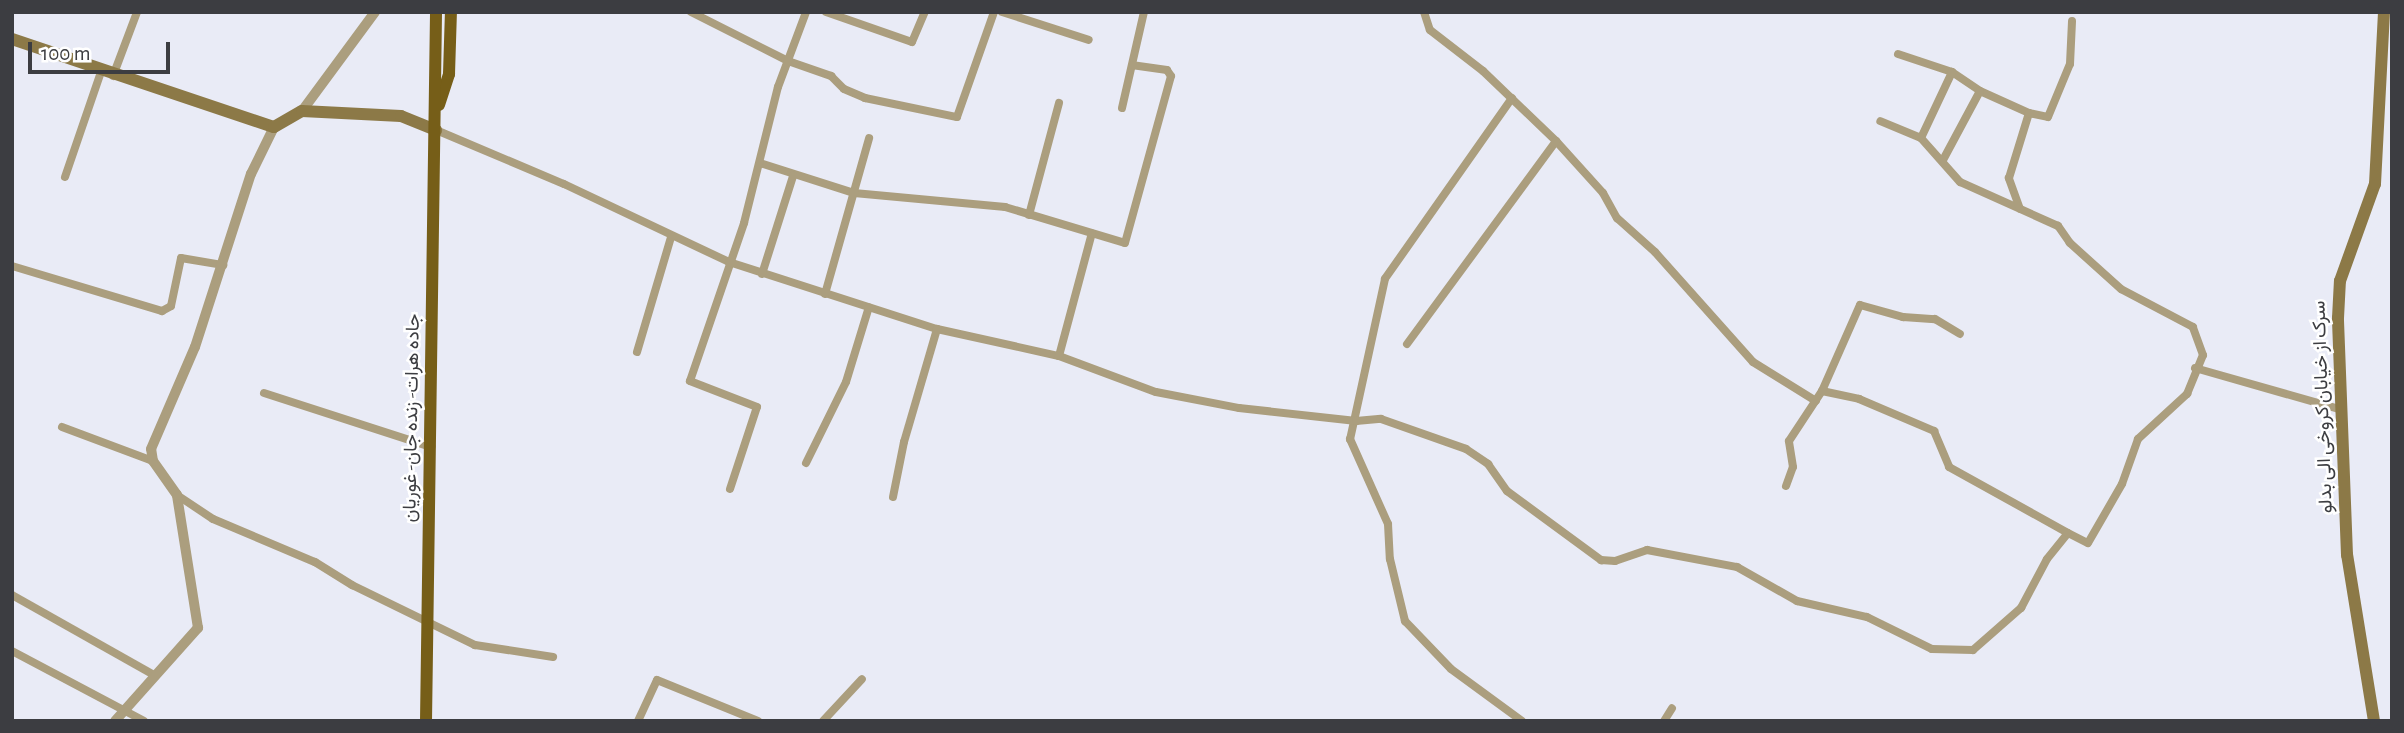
<!DOCTYPE html>
<meta charset="utf-8">
<style>
body{margin:0}
#map{position:relative;width:2404px;height:733px;overflow:hidden;background:#e9ebf6;font-family:"Alegreya Sans",Vazirmatn,sans-serif}
div>[style]{position:absolute}
[style*='--x']{left:calc(var(--x)*1px);top:calc(var(--y)*1px);width:calc(var(--w)*1px);rotate:calc(var(--a)*1deg)}
.minor>*{height:8px;margin:-4px;padding:0 4px;transform-origin:4px;border-radius:4px;background:#ab9e7e}
.tertiary>*{height:10px;margin:-5px;padding:0 5px;transform-origin:5px;border-radius:5px;background:#ab9e7e}
.secondary>*{height:12px;margin:-6px;padding:0 6px;transform-origin:6px;border-radius:6px;background:#8c7947}
.primary>*{height:12px;margin:-6px;padding:0 6px;transform-origin:6px;border-radius:6px;background:#765e18}
span{translate:-50% -50%;white-space:nowrap;text-align:center;line-height:1.15;-webkit-text-stroke:5px #fff;paint-order:stroke}
.street-label{font-size:19px;color:#3c3d41}
.frame{position:absolute;inset:0;border:14px solid #3c3d41;pointer-events:none}
.scale{position:absolute;left:28px;top:42px;width:142px;height:32px;box-sizing:border-box;border:4px solid #3c3d41;border-top:0;padding-left:9px;font-size:21px;line-height:24px;white-space:nowrap;color:#3c3d41;-webkit-text-stroke:5px #fff;paint-order:stroke}
</style>
<div id="map">
<div class="minor">
<div style="--x:691;--y:12;--w:109;--a:26.8"></div>
<div style="--x:788;--y:61;--w:46;--a:19.2"></div>
<div style="--x:831;--y:76;--w:18;--a:45"></div>
<div style="--x:844;--y:89;--w:23;--a:23"></div>
<div style="--x:865;--y:98;--w:94;--a:11.7"></div>
<div style="--x:957;--y:117;--w:111;--a:-70.6"></div>
<div style="--x:826;--y:12;--w:91;--a:19.2"></div>
<div style="--x:912;--y:42;--w:33;--a:-67"></div>
<div style="--x:1002;--y:12;--w:91;--a:17.8"></div>
<div style="--x:1424;--y:12;--w:19;--a:72"></div>
<div style="--x:1430;--y:30;--w:67;--a:37.7"></div>
<div style="--x:1483;--y:71;--w:101;--a:43.8"></div>
<div style="--x:1556;--y:141;--w:70;--a:47.9"></div>
<div style="--x:1603;--y:193;--w:29;--a:61"></div>
<div style="--x:1617;--y:218;--w:51;--a:41.8"></div>
<div style="--x:1655;--y:252;--w:147;--a:48.3"></div>
<div style="--x:1753;--y:362;--w:74;--a:31.8"></div>
<div style="--x:1898;--y:54;--w:57;--a:18.4"></div>
<div style="--x:1952;--y:72;--w:34;--a:34"></div>
<div style="--x:1980;--y:91;--w:54;--a:24.2"></div>
<div style="--x:113;--y:76;--w:68;--a:-69.4"></div>
<div style="--x:1512;--y:98;--w:221;--a:125.1"></div>
<div style="--x:1385;--y:279;--w:164;--a:102.3"></div>
<div style="--x:1350;--y:439;--w:93;--a:65.9"></div>
<div style="--x:1388;--y:524;--w:35;--a:87"></div>
<div style="--x:1390;--y:559;--w:64;--a:76.4"></div>
<div style="--x:1405;--y:621;--w:66;--a:46.2"></div>
<div style="--x:1451;--y:669;--w:88;--a:36.2"></div>
<div style="--x:1122;--y:108;--w:98;--a:-77.1"></div>
<div style="--x:436;--y:130;--w:139;--a:22.9"></div>
<div style="--x:564;--y:184;--w:183;--a:25.3"></div>
<div style="--x:729;--y:262;--w:219;--a:17.9"></div>
<div style="--x:937;--y:329;--w:125;--a:12.5"></div>
<div style="--x:1059;--y:356;--w:103;--a:20.4"></div>
<div style="--x:1156;--y:392;--w:85;--a:10.9"></div>
<div style="--x:1239;--y:408;--w:118;--a:6.3"></div>
<div style="--x:1356;--y:421;--w:25;--a:-5"></div>
<div style="--x:1381;--y:419;--w:90;--a:19.4"></div>
<div style="--x:1466;--y:449;--w:27;--a:34"></div>
<div style="--x:1488;--y:464;--w:33;--a:55"></div>
<div style="--x:1507;--y:491;--w:117;--a:36.3"></div>
<div style="--x:1601;--y:560;--w:14;--a:4"></div>
<div style="--x:1615;--y:561;--w:34;--a:-19"></div>
<div style="--x:1647;--y:550;--w:92;--a:10.7"></div>
<div style="--x:1737;--y:567;--w:69;--a:29.5"></div>
<div style="--x:1797;--y:601;--w:72;--a:12.9"></div>
<div style="--x:1867;--y:617;--w:72;--a:26.2"></div>
<div style="--x:1932;--y:649;--w:41;--a:1.4"></div>
<div style="--x:1973;--y:650;--w:64;--a:-41.2"></div>
<div style="--x:2021;--y:608;--w:55;--a:-62"></div>
<div style="--x:2047;--y:559;--w:33;--a:-51"></div>
<div style="--x:2068;--y:533;--w:22;--a:27"></div>
<div style="--x:2088;--y:543;--w:68;--a:-60"></div>
<div style="--x:2122;--y:484;--w:48;--a:-70.4"></div>
<div style="--x:2138;--y:439;--w:67;--a:-42.6"></div>
<div style="--x:2187;--y:394;--w:42;--a:-67.7"></div>
<div style="--x:2203;--y:355;--w:30;--a:-110"></div>
<div style="--x:2193;--y:327;--w:81;--a:-152.2"></div>
<div style="--x:2121;--y:289;--w:69;--a:-138"></div>
<div style="--x:2070;--y:243;--w:21;--a:-125"></div>
<div style="--x:2058;--y:226;--w:107;--a:-155.8"></div>
<div style="--x:1960;--y:182;--w:59;--a:-131.6"></div>
<div style="--x:1921;--y:138;--w:44;--a:-157.5"></div>
<div style="--x:1921;--y:138;--w:73;--a:-64.8"></div>
<div style="--x:1943;--y:160;--w:78;--a:-61.8"></div>
<div style="--x:760;--y:163;--w:99;--a:17.7"></div>
<div style="--x:854;--y:193;--w:152;--a:5.3"></div>
<div style="--x:1005;--y:207;--w:125;--a:16.7"></div>
<div style="--x:1125;--y:243;--w:173;--a:-74.6"></div>
<div style="--x:1171;--y:76;--w:7;--a:-124"></div>
<div style="--x:1167;--y:70;--w:34;--a:-172"></div>
<div style="--x:65;--y:177;--w:111;--a:-71.1"></div>
<div style="--x:2020;--y:209;--w:33;--a:-110"></div>
<div style="--x:2009;--y:178;--w:68;--a:-72.9"></div>
<div style="--x:2029;--y:113;--w:19;--a:12"></div>
<div style="--x:2048;--y:117;--w:57;--a:-67.5"></div>
<div style="--x:2070;--y:64;--w:43;--a:-87.3"></div>
<div style="--x:1029;--y:215;--w:116;--a:-75"></div>
<div style="--x:12;--y:266;--w:157;--a:16.7"></div>
<div style="--x:162;--y:311;--w:10;--a:-29"></div>
<div style="--x:171;--y:306;--w:49;--a:-78.2"></div>
<div style="--x:181;--y:258;--w:43;--a:9.5"></div>
<div style="--x:762;--y:274;--w:103;--a:-72.4"></div>
<div style="--x:825;--y:294;--w:162;--a:-74.2"></div>
<div style="--x:1407;--y:344;--w:252;--a:-53.7"></div>
<div style="--x:637;--y:352;--w:120;--a:-73.5"></div>
<div style="--x:1059;--y:356;--w:127;--a:-75"></div>
<div style="--x:2195;--y:368;--w:153;--a:15.9"></div>
<div style="--x:1822;--y:391;--w:38;--a:12"></div>
<div style="--x:1859;--y:399;--w:82;--a:23.1"></div>
<div style="--x:1934;--y:431;--w:39;--a:67"></div>
<div style="--x:1949;--y:467;--w:136;--a:29"></div>
<div style="--x:264;--y:393;--w:176;--a:17.9"></div>
<div style="--x:62;--y:427;--w:97;--a:20.5"></div>
<div style="--x:806;--y:463;--w:90;--a:-63.7"></div>
<div style="--x:846;--y:382;--w:78;--a:-73"></div>
<div style="--x:1786;--y:486;--w:20;--a:-70"></div>
<div style="--x:1793;--y:467;--w:26;--a:-99"></div>
<div style="--x:1789;--y:441;--w:60;--a:-56.6"></div>
<div style="--x:1822;--y:391;--w:94;--a:-66.2"></div>
<div style="--x:1860;--y:305;--w:45;--a:15.6"></div>
<div style="--x:1903;--y:317;--w:32;--a:4"></div>
<div style="--x:1935;--y:319;--w:29;--a:31"></div>
<div style="--x:730;--y:489;--w:86;--a:-71.8"></div>
<div style="--x:757;--y:407;--w:72;--a:-158.8"></div>
<div style="--x:690;--y:381;--w:167;--a:-71.1"></div>
<div style="--x:744;--y:223;--w:140;--a:-76"></div>
<div style="--x:778;--y:87;--w:80;--a:-69.5"></div>
<div style="--x:177;--y:495;--w:43;--a:33.7"></div>
<div style="--x:213;--y:519;--w:111;--a:22.9"></div>
<div style="--x:315;--y:562;--w:44;--a:31.9"></div>
<div style="--x:352;--y:585;--w:137;--a:26"></div>
<div style="--x:475;--y:645;--w:79;--a:8.7"></div>
<div style="--x:893;--y:497;--w:56;--a:-78.7"></div>
<div style="--x:904;--y:442;--w:118;--a:-73.7"></div>
<div style="--x:12;--y:595;--w:163;--a:29.4"></div>
<div style="--x:12;--y:651;--w:149;--a:27.9"></div>
<div style="--x:638;--y:721;--w:45;--a:-65.1"></div>
<div style="--x:657;--y:680;--w:109;--a:22.1"></div>
<div style="--x:823;--y:721;--w:57;--a:-47.1"></div>
<div style="--x:1664;--y:721;--w:15;--a:-58"></div>
</div>
<div class="tertiary">
<div style="--x:302;--y:111;--w:123;--a:-53.6"></div>
<div style="--x:115;--y:721;--w:125;--a:-48.3"></div>
<div style="--x:198;--y:628;--w:135;--a:-99"></div>
<div style="--x:177;--y:495;--w:42;--a:-125.2"></div>
<div style="--x:153;--y:461;--w:12;--a:-99"></div>
<div style="--x:151;--y:449;--w:111;--a:-66.7"></div>
<div style="--x:195;--y:347;--w:182;--a:-72.1"></div>
<div style="--x:251;--y:174;--w:52;--a:-63.9"></div>
</div>
<div class="secondary">
<div style="--x:12;--y:39;--w:276;--a:18.6"></div>
<div style="--x:274;--y:127;--w:32;--a:-30"></div>
<div style="--x:302;--y:111;--w:99;--a:2.9"></div>
<div style="--x:401;--y:116;--w:38;--a:22"></div>
<div style="--x:2374;--y:721;--w:168;--a:-99.2"></div>
<div style="--x:2347;--y:555;--w:237;--a:-92.2"></div>
<div style="--x:2338;--y:318;--w:37;--a:-87"></div>
<div style="--x:2340;--y:281;--w:103;--a:-70.2"></div>
<div style="--x:2375;--y:184;--w:172;--a:-87"></div>
</div>
<div class="primary">
<div style="--x:439;--y:105;--w:33;--a:-72"></div>
<div style="--x:449;--y:74;--w:62;--a:-88.2"></div>
<div style="--x:426;--y:721;--w:709;--a:-89.19"></div>
</div>
<div class="street-label">
<span style="left:2323px;top:407px;rotate:-92deg">سرک از خیابان کروخی الی بدلو</span>
<span style="left:412px;top:418px;rotate:-89deg">جاده هرات- زنده جان- غوریان</span>
</div>
<div class="frame"></div>
<div class="scale">100 m</div>
</div>
